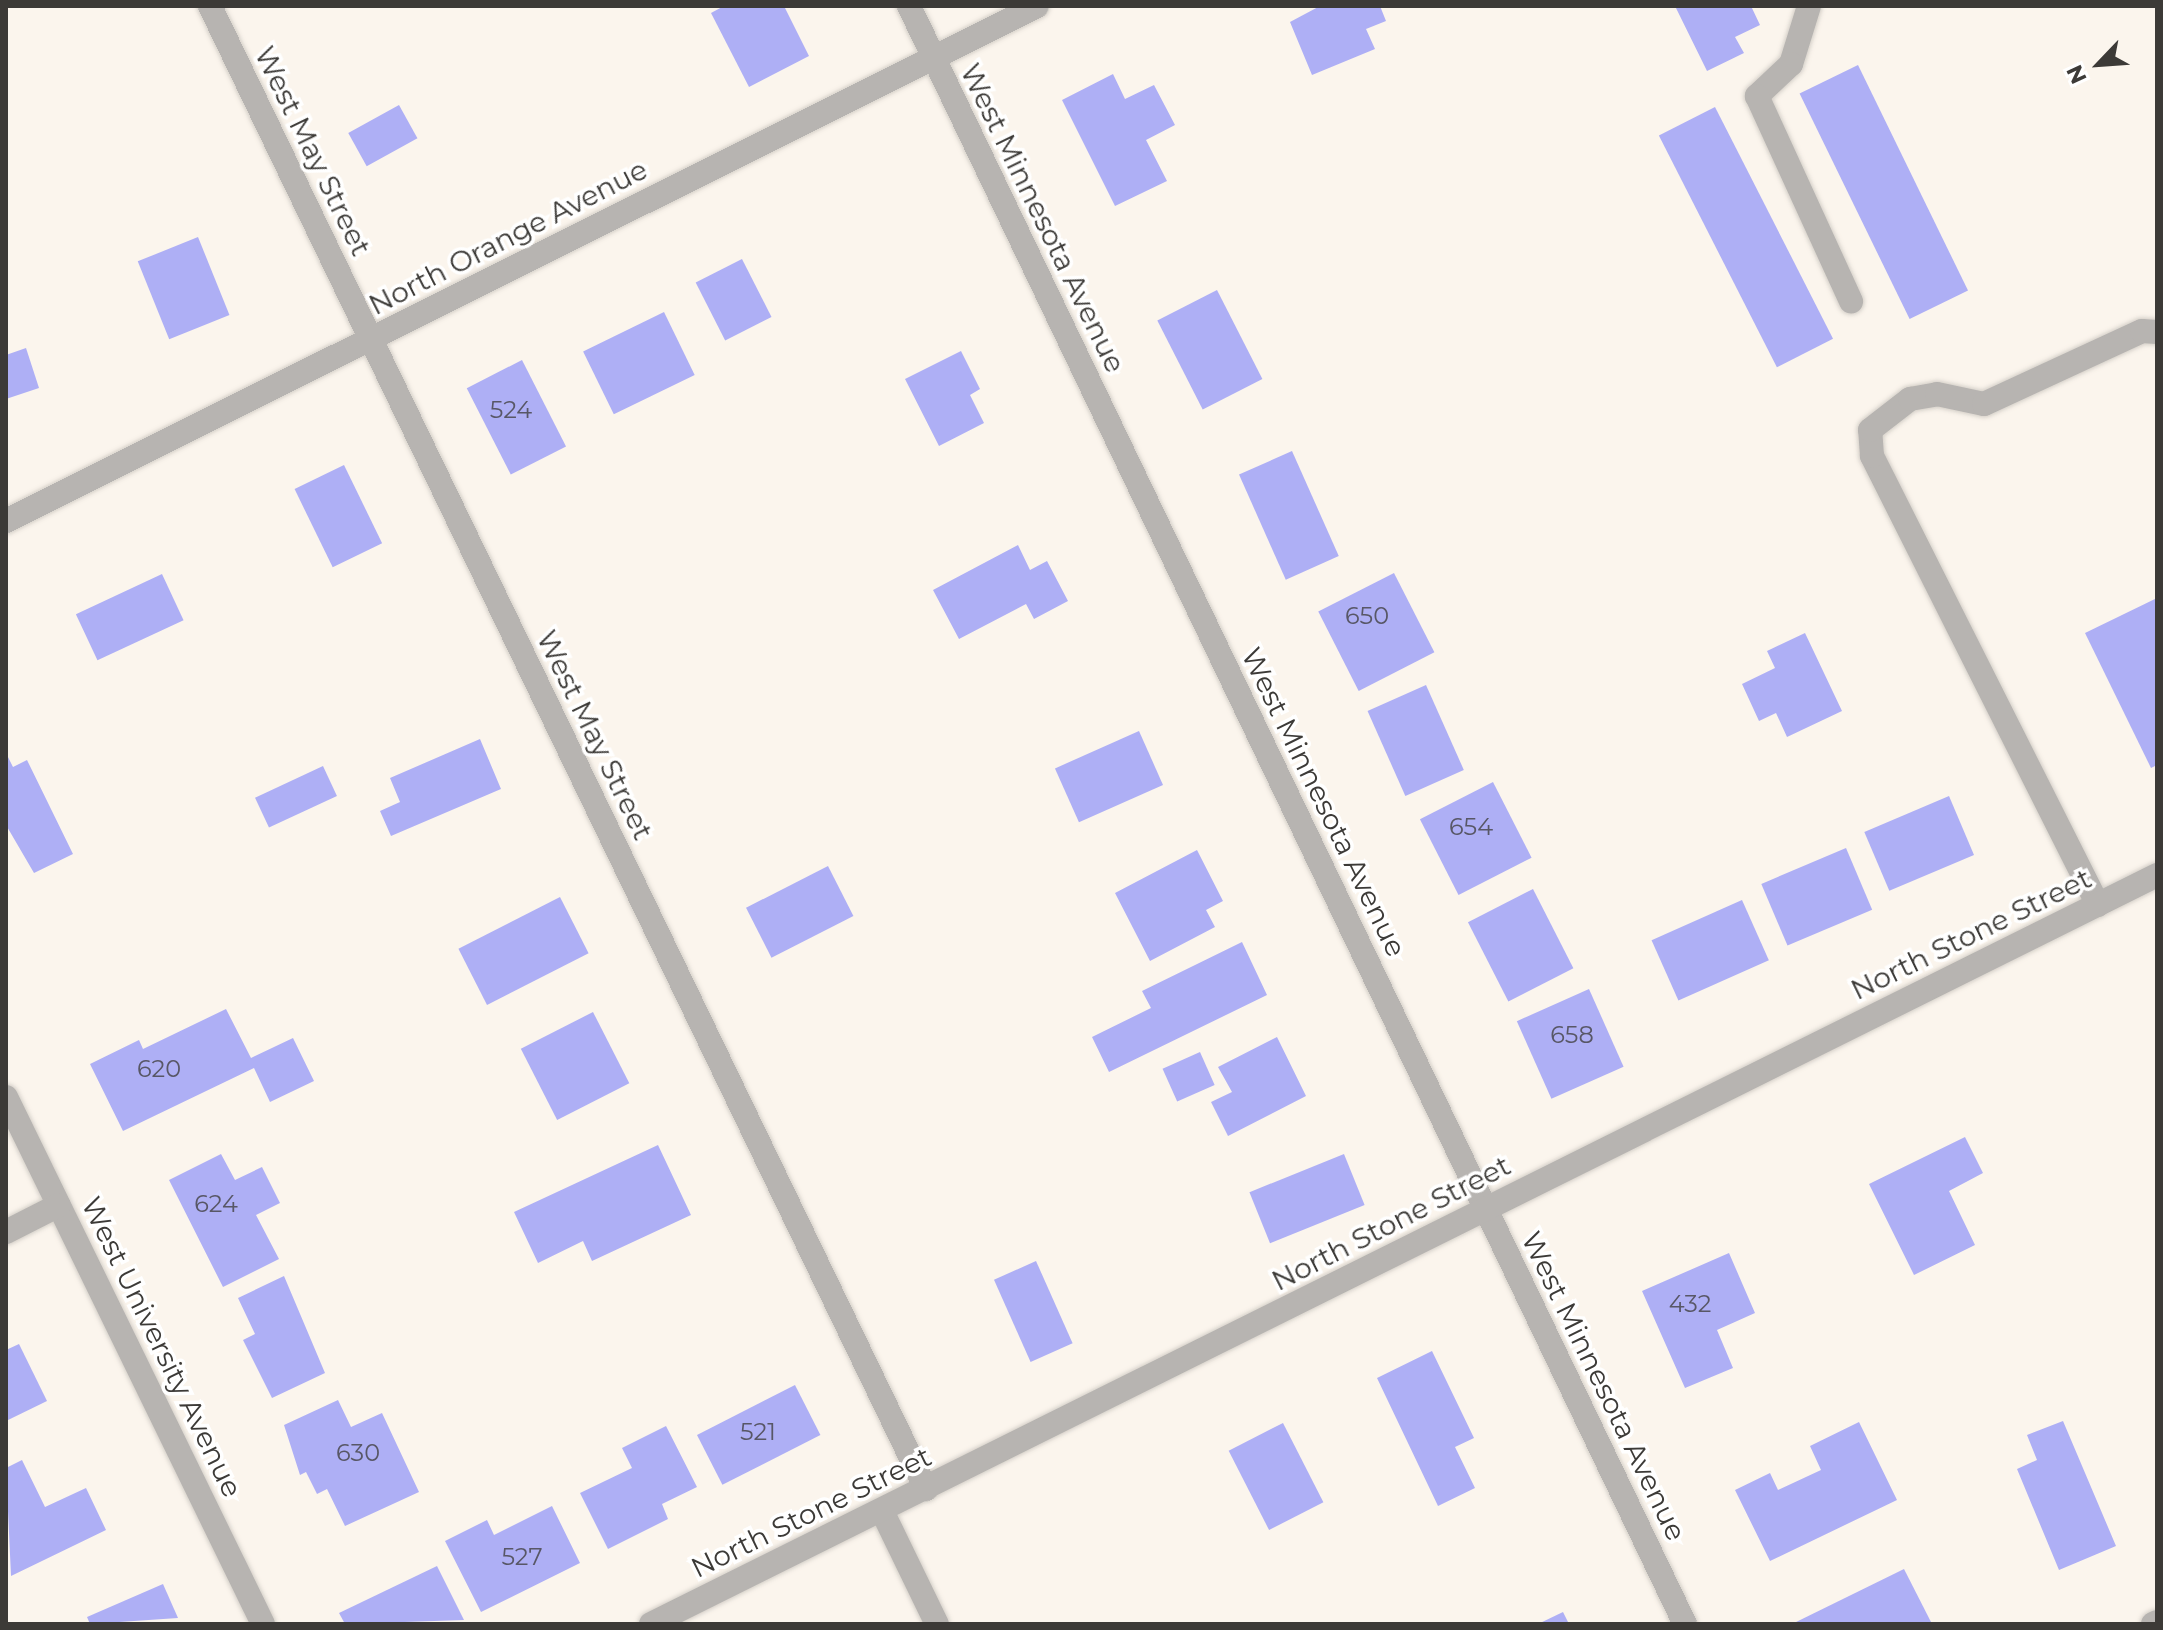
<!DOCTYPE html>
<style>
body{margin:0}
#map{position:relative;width:2163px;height:1630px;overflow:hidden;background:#fbf5ed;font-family:Montserrat,sans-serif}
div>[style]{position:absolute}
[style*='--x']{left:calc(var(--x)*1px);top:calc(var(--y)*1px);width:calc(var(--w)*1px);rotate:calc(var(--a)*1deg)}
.building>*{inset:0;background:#aeaff5;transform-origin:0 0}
.roads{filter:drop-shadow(0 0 2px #d5d0c9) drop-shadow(0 0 2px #d5d0c9)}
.minor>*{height:24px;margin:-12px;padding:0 12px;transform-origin:12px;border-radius:12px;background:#b7b4b1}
span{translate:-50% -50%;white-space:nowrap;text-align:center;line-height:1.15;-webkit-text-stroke:7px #fff;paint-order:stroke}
.number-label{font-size:24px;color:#585766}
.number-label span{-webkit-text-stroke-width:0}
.street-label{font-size:28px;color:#3c3a37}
.frame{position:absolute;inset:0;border:8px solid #3c3a37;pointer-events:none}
.north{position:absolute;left:2059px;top:24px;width:80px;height:80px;-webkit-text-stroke:6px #fff;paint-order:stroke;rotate:245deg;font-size:22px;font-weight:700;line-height:32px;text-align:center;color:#3c3a37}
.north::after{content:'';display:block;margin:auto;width:28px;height:36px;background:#3c3a37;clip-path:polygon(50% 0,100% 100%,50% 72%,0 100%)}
</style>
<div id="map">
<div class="building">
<div style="clip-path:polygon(724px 6px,784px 6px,809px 56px,749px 87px,711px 13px)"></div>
<div style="clip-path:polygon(1320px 6px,1380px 6px,1386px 21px,1366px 29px,1375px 49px,1312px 75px,1290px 22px)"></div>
<div style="clip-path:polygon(1675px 6px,1751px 6px,1760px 25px,1735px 37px,1744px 53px,1707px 71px)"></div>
<div style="left:1858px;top:65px;width:251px;height:65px;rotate:64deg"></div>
<div style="clip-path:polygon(1113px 74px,1125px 99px,1154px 85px,1175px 125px,1146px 140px,1167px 181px,1115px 206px,1062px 100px)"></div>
<div style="left:399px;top:105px;width:38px;height:58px;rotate:61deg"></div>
<div style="left:1715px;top:107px;width:260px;height:63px;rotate:63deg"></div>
<div style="left:198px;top:237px;width:84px;height:65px;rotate:68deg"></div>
<div style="left:742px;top:259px;width:65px;height:52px;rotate:63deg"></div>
<div style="left:1217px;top:290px;width:100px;height:67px;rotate:63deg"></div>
<div style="left:664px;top:312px;width:70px;height:90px;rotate:64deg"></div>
<div style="clip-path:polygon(26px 348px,39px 388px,6px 399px,6px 355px)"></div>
<div style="clip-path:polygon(961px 351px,980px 389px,970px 395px,984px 423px,939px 446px,905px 379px)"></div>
<div style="left:522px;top:360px;width:97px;height:62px;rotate:63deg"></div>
<div style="left:1292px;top:451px;width:115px;height:58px;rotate:66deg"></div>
<div style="left:344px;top:465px;width:87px;height:55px;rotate:64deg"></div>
<div style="clip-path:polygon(1018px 545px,1030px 570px,1047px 561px,1068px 601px,1034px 619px,1026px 604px,959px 639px,933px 590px)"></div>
<div style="left:1394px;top:573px;width:89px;height:85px;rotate:63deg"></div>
<div style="left:162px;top:574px;width:51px;height:95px;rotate:65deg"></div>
<div style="clip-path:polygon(2157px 598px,2157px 765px,2151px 768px,2085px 633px)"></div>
<div style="clip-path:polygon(1805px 633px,1842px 711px,1787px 737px,1776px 713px,1759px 721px,1742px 684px,1775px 668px,1767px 651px)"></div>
<div style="left:1426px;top:685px;width:93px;height:64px;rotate:66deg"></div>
<div style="left:1139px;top:731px;width:59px;height:92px;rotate:66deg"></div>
<div style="clip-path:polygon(480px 739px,501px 789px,391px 836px,380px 811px,400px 802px,390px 778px)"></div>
<div style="clip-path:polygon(6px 753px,13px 767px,27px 760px,73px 854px,34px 873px,6px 825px)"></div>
<div style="left:323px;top:766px;width:33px;height:75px;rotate:65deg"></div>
<div style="left:1493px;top:782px;width:85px;height:82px;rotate:63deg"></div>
<div style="left:1949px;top:796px;width:64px;height:92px;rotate:67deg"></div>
<div style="left:1846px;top:848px;width:67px;height:92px;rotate:67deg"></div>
<div style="clip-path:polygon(1197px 850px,1223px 901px,1206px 910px,1215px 927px,1150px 961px,1115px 893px)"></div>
<div style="left:828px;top:866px;width:56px;height:92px;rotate:63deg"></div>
<div style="left:1533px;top:889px;width:89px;height:73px;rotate:63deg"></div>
<div style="left:560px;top:897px;width:63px;height:114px;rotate:63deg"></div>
<div style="left:1742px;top:900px;width:66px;height:99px;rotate:66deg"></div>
<div style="clip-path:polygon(1242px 942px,1267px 995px,1109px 1072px,1092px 1037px,1151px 1008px,1142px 991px)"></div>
<div style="left:1589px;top:989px;width:85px;height:79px;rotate:66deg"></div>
<div style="clip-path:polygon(226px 1009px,251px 1058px,293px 1038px,314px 1081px,270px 1102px,254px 1068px,123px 1131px,90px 1064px,139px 1040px,143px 1049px)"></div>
<div style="left:593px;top:1012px;width:80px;height:81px;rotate:63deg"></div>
<div style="clip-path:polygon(1277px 1037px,1306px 1096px,1228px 1136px,1211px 1102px,1232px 1092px,1218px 1067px)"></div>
<div style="left:1200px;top:1052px;width:36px;height:41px;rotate:66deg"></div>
<div style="clip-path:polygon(1965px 1137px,1983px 1173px,1949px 1191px,1975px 1245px,1914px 1275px,1869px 1184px)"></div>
<div style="clip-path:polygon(658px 1145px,691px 1215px,592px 1261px,583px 1241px,538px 1263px,514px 1212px)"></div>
<div style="clip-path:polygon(221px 1154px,235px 1180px,262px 1167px,280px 1203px,256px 1215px,279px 1259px,223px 1287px,169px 1180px)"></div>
<div style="left:1344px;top:1154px;width:55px;height:102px;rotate:68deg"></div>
<div style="clip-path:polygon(1729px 1253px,1755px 1313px,1717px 1330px,1733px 1368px,1685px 1388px,1642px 1291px)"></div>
<div style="left:1036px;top:1261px;width:90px;height:46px;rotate:66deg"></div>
<div style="clip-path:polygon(284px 1276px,325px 1373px,272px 1398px,243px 1340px,255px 1334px,238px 1298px)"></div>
<div style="clip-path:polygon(19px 1344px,47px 1401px,6px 1421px,6px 1350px)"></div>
<div style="clip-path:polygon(1432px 1351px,1474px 1438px,1455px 1447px,1475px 1488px,1438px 1506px,1377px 1378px)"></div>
<div style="left:795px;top:1385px;width:56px;height:110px;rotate:63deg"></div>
<div style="clip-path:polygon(338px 1400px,351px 1427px,382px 1413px,419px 1492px,345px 1526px,327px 1489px,317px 1494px,306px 1472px,300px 1475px,284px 1425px)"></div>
<div style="clip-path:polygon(2063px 1421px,2116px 1546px,2059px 1570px,2017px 1469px,2037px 1460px,2027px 1435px)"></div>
<div style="clip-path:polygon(1859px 1422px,1897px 1500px,1770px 1561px,1735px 1490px,1770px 1473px,1778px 1490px,1821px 1470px,1810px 1446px)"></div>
<div style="left:1283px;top:1423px;width:89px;height:61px;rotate:63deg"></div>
<div style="clip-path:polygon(666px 1426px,697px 1487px,662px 1504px,668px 1519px,608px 1549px,580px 1493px,632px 1468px,622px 1448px)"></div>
<div style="clip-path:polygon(22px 1460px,45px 1507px,86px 1488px,106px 1530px,11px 1576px,6px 1468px)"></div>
<div style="clip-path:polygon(552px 1506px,580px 1563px,481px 1612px,445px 1541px,487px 1520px,494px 1535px)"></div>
<div style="clip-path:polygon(437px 1566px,464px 1620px,345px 1624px,339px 1613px)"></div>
<div style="clip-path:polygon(1904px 1569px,1932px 1624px,1792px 1624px)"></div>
<div style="clip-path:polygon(163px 1584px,178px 1618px,90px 1624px,87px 1617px)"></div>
<div style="clip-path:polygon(1563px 1612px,1569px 1624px,1538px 1624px)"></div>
</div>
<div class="roads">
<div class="minor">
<div style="--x:210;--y:6;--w:1647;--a:64.23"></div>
<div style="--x:909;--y:6;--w:1794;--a:64.38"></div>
<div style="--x:1809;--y:6;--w:61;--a:107.2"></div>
<div style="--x:1791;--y:64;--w:47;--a:136.7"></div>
<div style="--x:1757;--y:96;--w:226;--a:65.4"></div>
<div style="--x:6;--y:521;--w:1152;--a:-26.54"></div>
<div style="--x:2098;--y:905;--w:503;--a:-116.72"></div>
<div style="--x:1872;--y:456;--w:26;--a:-94"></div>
<div style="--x:1870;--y:430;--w:51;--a:-37.8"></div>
<div style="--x:1910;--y:399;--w:27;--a:-10"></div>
<div style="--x:1937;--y:394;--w:48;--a:12"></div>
<div style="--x:1984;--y:404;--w:174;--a:-24.8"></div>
<div style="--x:2142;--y:331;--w:15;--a:4"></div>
<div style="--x:6;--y:1097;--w:586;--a:64"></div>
<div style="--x:6;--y:1232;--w:59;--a:-27"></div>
<div style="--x:883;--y:1513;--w:123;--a:64.1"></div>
<div style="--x:651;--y:1624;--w:1682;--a:-26.44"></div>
<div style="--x:2153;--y:1624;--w:4;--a:-27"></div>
</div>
</div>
<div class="number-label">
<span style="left:511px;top:410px">524</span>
<span style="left:1367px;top:616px">650</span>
<span style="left:1471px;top:827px">654</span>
<span style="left:1572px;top:1035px">658</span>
<span style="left:159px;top:1069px">620</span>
<span style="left:216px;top:1204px">624</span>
<span style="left:1690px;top:1304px">432</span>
<span style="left:758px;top:1432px">521</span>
<span style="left:358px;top:1453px">630</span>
<span style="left:522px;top:1557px">527</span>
</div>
<div class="street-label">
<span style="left:313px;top:151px;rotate:64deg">West May Street</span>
<span style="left:1043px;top:218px;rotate:64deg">West Minnesota Avenue</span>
<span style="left:508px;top:237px;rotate:-27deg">North Orange Avenue</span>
<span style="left:595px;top:735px;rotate:64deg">West May Street</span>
<span style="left:1324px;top:802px;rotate:64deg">West Minnesota Avenue</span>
<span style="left:1971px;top:934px;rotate:-26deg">North Stone Street</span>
<span style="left:1391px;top:1223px;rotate:-27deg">North Stone Street</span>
<span style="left:162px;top:1347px;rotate:64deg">West University Avenue</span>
<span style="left:1604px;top:1386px;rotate:64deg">West Minnesota Avenue</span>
<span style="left:811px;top:1512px;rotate:-26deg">North Stone Street</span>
</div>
<div class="frame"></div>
<div class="north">N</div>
</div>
